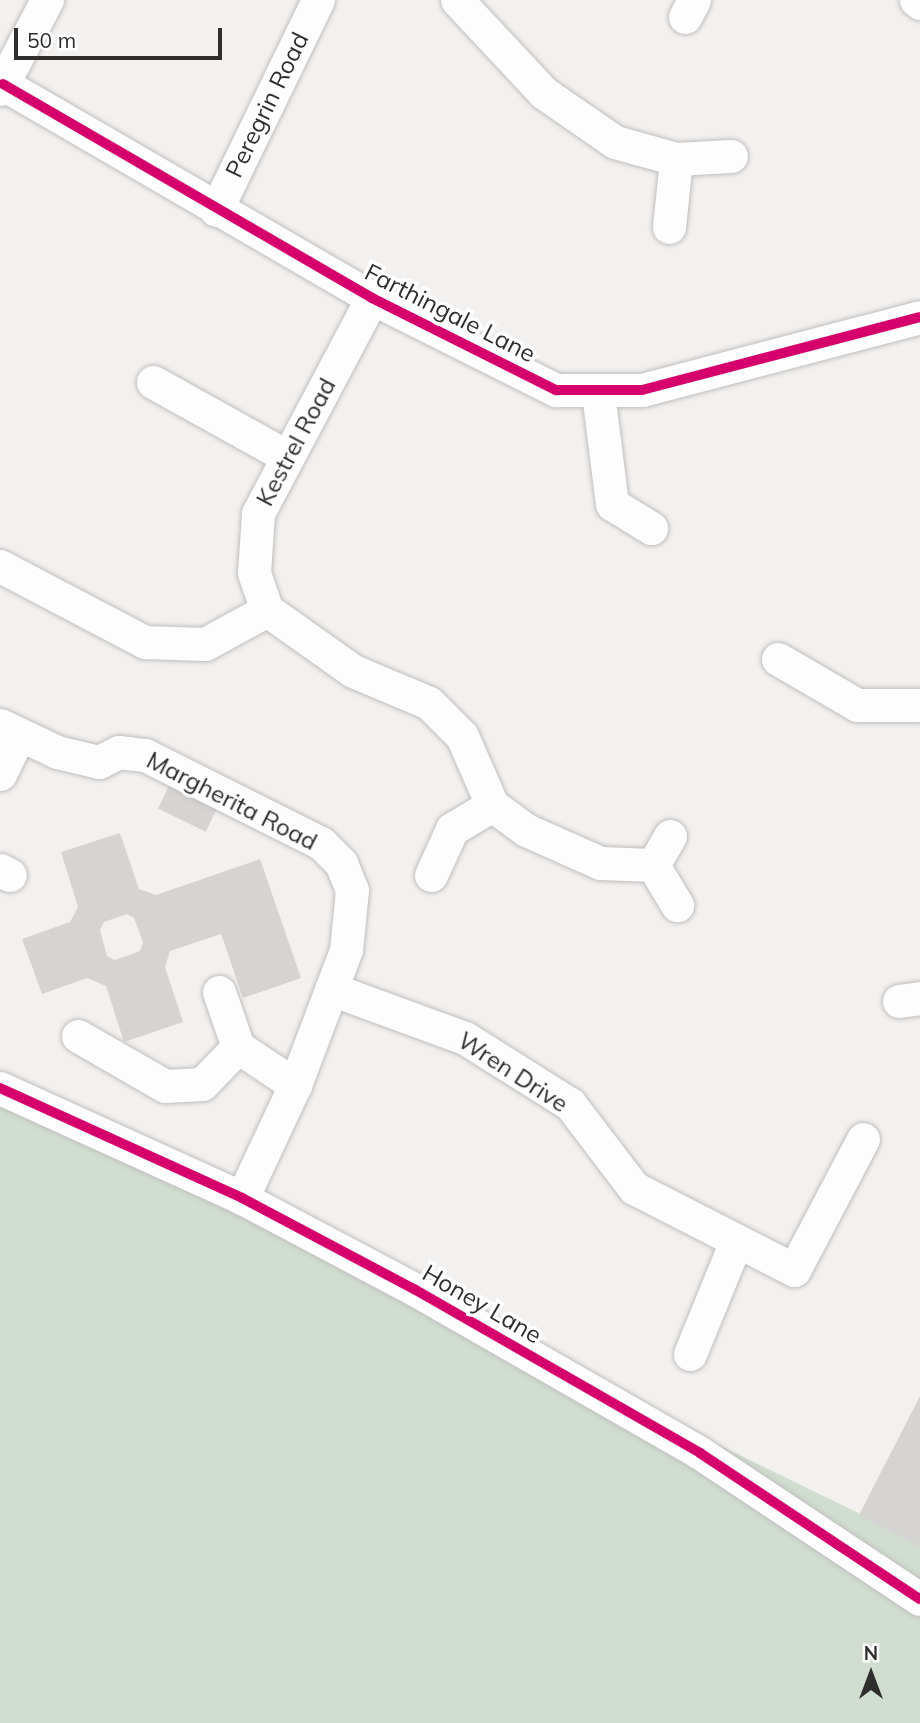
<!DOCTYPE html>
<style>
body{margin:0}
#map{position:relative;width:920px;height:1723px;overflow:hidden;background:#f3f1ef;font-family:Mulish,sans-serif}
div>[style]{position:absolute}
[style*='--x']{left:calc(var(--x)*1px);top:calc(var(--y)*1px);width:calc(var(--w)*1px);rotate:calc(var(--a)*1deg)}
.green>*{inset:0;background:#d0ddd0}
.building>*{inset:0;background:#d6d4d3;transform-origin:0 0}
.roads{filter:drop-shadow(0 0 2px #c0bfbe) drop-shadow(0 0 2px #c0bfbe)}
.minor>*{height:33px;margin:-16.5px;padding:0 16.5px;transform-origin:16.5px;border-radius:16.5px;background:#fdfdfd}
.cycleway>*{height:10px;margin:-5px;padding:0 5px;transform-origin:5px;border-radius:5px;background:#d6006c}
span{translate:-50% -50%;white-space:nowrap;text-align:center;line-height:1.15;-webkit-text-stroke:7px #fffefe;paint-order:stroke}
.street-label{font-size:24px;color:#2f2e2d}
.north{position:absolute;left:836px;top:1639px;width:70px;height:70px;-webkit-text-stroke:5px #fffefe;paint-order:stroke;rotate:0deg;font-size:19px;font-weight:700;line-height:28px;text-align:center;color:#2f2e2d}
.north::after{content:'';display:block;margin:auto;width:24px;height:32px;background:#2f2e2d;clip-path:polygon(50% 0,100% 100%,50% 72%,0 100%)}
.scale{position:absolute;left:14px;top:28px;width:208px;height:32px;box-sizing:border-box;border:4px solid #2f2e2d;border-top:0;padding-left:9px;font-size:21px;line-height:24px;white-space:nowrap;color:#2f2e2d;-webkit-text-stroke:5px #fffefe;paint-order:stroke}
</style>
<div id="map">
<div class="green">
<div style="clip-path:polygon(0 1095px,920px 1543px,920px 1723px,0 1723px)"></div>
</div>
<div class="building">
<div style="left:169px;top:786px;width:53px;height:25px;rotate:26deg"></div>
<div style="clip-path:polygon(evenodd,120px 833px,139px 889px,156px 895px,260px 859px,301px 978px,243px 998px,221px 934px,170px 951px,165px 967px,183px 1022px,124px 1042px,106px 986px,87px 978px,42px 994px,22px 939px,70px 922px,78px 907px,61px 852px,120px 833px,127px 914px,134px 918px,143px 942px,140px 951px,115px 960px,107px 956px,100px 930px,104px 922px,127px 914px)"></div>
<div style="clip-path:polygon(920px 1396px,920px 1547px,859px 1515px)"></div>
</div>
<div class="roads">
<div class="minor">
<div style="--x:457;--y:0;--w:127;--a:46.9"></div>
<div style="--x:544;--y:93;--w:86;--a:34.6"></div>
<div style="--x:615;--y:142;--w:63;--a:15.6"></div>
<div style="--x:676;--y:159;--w:55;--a:-3.1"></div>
<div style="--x:916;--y:0;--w:5;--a:37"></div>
<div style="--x:685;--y:17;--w:19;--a:-62"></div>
<div style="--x:3;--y:84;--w:427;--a:30.1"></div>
<div style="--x:372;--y:298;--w:206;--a:26.6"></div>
<div style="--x:556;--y:390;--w:86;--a:0"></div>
<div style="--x:642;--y:390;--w:287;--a:-14.7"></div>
<div style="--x:0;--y:89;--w:101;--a:-62.2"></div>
<div style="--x:216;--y:210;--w:233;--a:-64.1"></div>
<div style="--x:669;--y:227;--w:68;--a:-84.1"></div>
<div style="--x:372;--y:298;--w:243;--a:117.9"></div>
<div style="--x:258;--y:513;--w:60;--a:93.8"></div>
<div style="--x:254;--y:573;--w:39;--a:71"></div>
<div style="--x:267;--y:610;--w:105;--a:35.3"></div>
<div style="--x:353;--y:671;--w:82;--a:22.8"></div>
<div style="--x:429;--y:703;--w:47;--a:45"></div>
<div style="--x:462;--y:736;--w:75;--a:66.5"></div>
<div style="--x:492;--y:805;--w:42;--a:36.3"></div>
<div style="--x:526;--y:830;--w:81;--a:24"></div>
<div style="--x:600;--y:863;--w:53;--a:2.2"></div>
<div style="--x:153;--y:382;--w:154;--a:29.1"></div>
<div style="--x:598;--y:393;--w:112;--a:82.8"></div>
<div style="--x:612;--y:504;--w:46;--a:31.6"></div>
<div style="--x:0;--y:566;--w:164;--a:27.7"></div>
<div style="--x:145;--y:642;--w:60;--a:1.9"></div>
<div style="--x:205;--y:644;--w:71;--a:-28.7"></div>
<div style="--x:778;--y:659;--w:91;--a:30.2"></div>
<div style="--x:857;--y:705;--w:63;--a:0"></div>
<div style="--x:0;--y:725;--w:63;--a:25.3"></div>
<div style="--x:57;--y:752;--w:43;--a:13.4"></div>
<div style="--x:99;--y:762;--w:22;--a:-27"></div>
<div style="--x:119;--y:752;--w:26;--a:7"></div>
<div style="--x:145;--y:755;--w:197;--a:26.6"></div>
<div style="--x:321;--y:843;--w:28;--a:45"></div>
<div style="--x:341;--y:863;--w:29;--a:68"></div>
<div style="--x:352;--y:890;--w:60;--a:95.7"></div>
<div style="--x:346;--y:950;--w:144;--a:110.7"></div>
<div style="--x:295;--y:1085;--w:125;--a:115.1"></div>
<div style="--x:0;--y:774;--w:43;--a:-64"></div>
<div style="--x:670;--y:836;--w:34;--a:120"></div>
<div style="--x:653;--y:865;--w:47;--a:59"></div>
<div style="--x:0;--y:870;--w:11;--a:27"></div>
<div style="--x:431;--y:875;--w:51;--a:-65.5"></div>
<div style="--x:452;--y:829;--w:47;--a:-31"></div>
<div style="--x:331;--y:989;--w:143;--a:20.1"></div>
<div style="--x:465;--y:1038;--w:124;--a:32.2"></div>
<div style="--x:570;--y:1104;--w:106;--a:52.7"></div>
<div style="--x:634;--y:1188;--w:180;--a:27.1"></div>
<div style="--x:794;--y:1270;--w:148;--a:-62.2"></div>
<div style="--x:219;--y:992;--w:58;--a:70.9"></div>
<div style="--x:238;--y:1047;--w:69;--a:33.7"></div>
<div style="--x:899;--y:1001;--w:21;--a:-8"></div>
<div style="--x:78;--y:1036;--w:100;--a:29.9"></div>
<div style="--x:165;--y:1086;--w:37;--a:-3"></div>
<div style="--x:202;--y:1084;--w:52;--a:-45.8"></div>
<div style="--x:0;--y:1088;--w:266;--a:24.4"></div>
<div style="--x:242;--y:1198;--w:195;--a:27.9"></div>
<div style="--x:414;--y:1289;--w:330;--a:29.8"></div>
<div style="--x:700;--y:1453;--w:264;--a:33.6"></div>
<div style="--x:690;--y:1354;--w:119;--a:-67.8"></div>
</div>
</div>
<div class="cycleway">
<div style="--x:3;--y:84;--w:427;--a:30.1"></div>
<div style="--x:372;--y:298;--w:206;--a:26.6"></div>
<div style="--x:556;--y:390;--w:86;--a:0"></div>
<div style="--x:642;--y:390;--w:287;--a:-14.7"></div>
<div style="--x:0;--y:1088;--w:266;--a:24.4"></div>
<div style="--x:242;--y:1198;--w:195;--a:27.9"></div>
<div style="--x:414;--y:1289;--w:330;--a:29.8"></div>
<div style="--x:700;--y:1453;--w:264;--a:33.6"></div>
</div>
<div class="street-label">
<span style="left:267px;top:105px;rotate:-64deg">Peregrin Road</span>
<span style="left:450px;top:313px;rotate:27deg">Farthingale Lane</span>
<span style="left:296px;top:442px;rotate:-62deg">Kestrel Road</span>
<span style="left:232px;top:801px;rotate:27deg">Margherita Road</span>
<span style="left:513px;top:1072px;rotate:33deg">Wren Drive</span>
<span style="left:482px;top:1304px;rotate:30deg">Honey Lane</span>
</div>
<div class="north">N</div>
<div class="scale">50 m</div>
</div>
